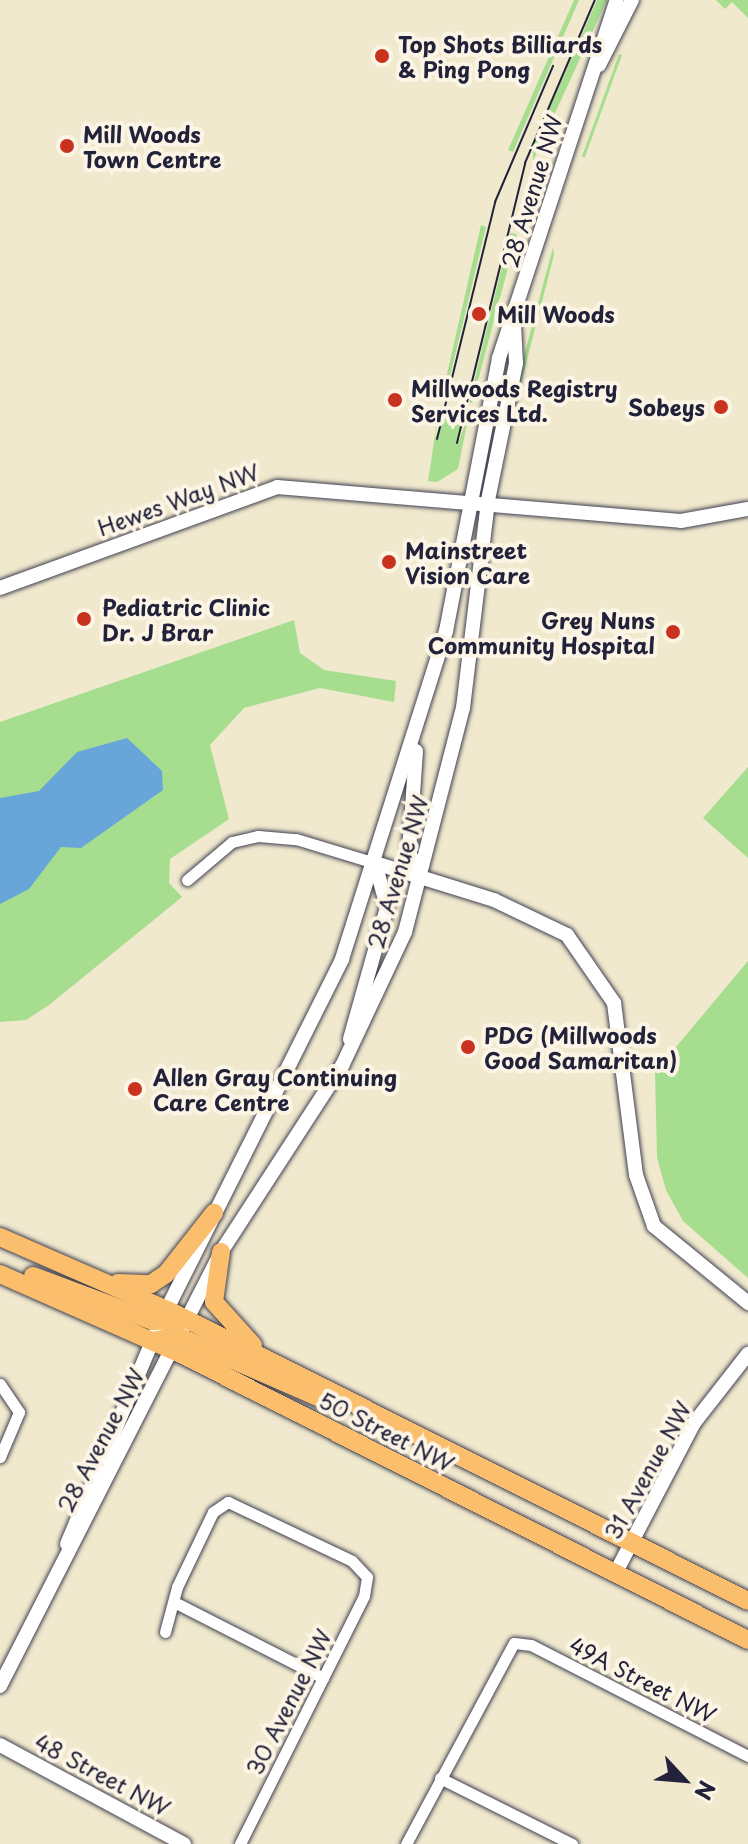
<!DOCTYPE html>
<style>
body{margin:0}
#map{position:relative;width:748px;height:1844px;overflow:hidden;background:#f0e9ce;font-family:"Playpen Sans",sans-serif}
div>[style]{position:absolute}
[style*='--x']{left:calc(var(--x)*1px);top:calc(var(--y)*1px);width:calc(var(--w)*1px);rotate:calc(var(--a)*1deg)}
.green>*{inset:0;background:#a6dd8e;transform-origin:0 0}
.water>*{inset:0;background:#68a6da}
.roads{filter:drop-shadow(0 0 2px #414051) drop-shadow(0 0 2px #414051)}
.minor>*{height:11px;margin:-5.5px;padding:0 5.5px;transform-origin:5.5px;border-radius:5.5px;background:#fff}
.tertiary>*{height:14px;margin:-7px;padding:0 7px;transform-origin:7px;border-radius:7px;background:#fff}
.primary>*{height:18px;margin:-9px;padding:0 9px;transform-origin:9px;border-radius:9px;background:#fabe6d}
.tram>*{height:2px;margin:-1px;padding:0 1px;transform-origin:1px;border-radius:1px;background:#22223b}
.dots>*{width:22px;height:22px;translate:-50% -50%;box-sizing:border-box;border:4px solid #fcf5e5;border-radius:50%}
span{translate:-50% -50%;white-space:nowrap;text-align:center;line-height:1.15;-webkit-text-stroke:8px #fcf5e5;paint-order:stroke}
.poi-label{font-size:22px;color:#22223b;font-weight:700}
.left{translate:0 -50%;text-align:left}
.right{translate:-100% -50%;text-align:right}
.street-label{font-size:22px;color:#22223b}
.north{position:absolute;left:644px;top:1740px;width:80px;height:80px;-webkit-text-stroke:6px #fcf5e5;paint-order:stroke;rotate:116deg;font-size:22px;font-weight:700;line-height:32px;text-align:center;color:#22223b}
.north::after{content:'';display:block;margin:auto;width:28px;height:36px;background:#22223b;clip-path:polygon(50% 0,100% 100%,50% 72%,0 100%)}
</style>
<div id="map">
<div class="green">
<div style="clip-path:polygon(574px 0,579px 0,513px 152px,508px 150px)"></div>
<div style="clip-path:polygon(597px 0,607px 0,533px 161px,533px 146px)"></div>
<div style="clip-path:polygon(716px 0,748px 0,748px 18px,732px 2px,725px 9px)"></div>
<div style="left:622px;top:55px;width:109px;height:3px;rotate:110deg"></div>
<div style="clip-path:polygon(481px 225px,486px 227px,445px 397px,442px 396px)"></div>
<div style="clip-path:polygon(510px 233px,517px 234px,472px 403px,469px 402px)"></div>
<div style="clip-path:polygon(553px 247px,554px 255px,503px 453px,521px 367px)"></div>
<div style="clip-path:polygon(440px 403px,435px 439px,447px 406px,463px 409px,458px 444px,470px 409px,458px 469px,437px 482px,428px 481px)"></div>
<div style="clip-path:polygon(294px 620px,300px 653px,324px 670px,396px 681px,394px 702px,320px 688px,244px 708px,210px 745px,229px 819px,170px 859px,169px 883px,182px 897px,49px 1005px,26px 1020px,0 1022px,0 722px)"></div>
<div style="clip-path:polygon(748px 767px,748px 858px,703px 818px)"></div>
<div style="clip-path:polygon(748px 961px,748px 1278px,683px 1221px,666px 1190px,657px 1158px,655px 1072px)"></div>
</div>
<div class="water">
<div style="clip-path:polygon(127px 738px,162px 771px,163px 790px,81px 848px,61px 847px,29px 889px,0 904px,0 798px,39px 791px,77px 752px)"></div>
</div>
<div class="roads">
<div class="minor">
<div style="--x:187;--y:880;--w:59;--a:-40.2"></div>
<div style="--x:232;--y:842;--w:27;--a:-13"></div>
<div style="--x:258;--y:836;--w:38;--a:5"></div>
<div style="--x:296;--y:839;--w:83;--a:16.9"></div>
<div style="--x:0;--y:1384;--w:34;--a:56"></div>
<div style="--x:19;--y:1412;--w:49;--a:112.9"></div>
<div style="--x:178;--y:1604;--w:163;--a:27"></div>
<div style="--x:165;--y:1632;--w:47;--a:-75.1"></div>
<div style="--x:177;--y:1587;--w:83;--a:-64.4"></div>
<div style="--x:213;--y:1512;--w:18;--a:-34"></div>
<div style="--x:228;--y:1502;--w:137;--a:25.4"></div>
<div style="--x:352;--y:1561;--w:22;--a:47"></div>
<div style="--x:367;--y:1577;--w:19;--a:99"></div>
<div style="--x:364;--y:1596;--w:277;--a:116.6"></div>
<div style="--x:440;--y:1778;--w:148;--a:26.6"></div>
<div style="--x:406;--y:1844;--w:228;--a:-61.8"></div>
<div style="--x:514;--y:1643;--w:17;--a:7"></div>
<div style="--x:531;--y:1645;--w:244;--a:27.1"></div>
</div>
<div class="tertiary">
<div style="--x:599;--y:65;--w:73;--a:-63.1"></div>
<div style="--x:0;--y:588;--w:295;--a:-20"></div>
<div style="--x:277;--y:487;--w:405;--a:4.8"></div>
<div style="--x:681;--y:521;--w:68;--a:-10.2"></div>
<div style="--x:416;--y:751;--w:101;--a:94"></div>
<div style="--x:409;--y:852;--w:30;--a:66"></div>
<div style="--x:375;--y:863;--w:125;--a:17.3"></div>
<div style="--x:494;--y:900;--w:81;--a:25.6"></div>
<div style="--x:567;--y:935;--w:83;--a:55.3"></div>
<div style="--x:614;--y:1003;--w:173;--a:82.7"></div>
<div style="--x:636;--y:1175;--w:54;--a:70.6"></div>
<div style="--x:654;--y:1226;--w:122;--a:39.3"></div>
<div style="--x:350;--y:1039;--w:137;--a:-74.3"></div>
<div style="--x:387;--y:907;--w:46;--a:-105.3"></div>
<div style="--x:67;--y:1544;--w:240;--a:-67.2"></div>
<div style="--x:160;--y:1323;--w:407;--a:-63.4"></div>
<div style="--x:342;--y:959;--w:344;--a:-72.4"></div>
<div style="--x:446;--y:631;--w:278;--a:-79"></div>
<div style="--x:499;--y:358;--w:377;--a:-71.8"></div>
<div style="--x:616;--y:1572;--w:168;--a:-62.4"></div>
<div style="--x:694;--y:1423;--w:88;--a:-52"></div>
<div style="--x:0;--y:1686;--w:487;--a:-63"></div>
<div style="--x:221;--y:1252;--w:222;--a:-57"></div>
<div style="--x:342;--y:1066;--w:148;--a:-64.8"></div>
<div style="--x:405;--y:932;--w:231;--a:-75.5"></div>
<div style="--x:463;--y:708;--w:209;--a:-83.1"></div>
<div style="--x:488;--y:500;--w:140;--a:-78.4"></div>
<div style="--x:516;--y:363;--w:36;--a:-93"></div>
<div style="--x:0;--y:1745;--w:209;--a:28.3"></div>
</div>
<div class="primary">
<div style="--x:0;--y:1237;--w:190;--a:23.6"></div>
<div style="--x:174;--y:1313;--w:642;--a:26.64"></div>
<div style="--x:221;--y:1252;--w:50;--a:98"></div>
<div style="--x:214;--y:1302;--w:58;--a:47.8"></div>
<div style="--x:0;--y:1274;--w:198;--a:23.8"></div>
<div style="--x:181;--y:1354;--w:635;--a:26.77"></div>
<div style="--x:33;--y:1276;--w:128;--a:20.6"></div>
<div style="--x:153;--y:1321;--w:30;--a:-2"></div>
<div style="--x:118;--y:1283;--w:33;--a:2"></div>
<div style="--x:151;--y:1284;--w:18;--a:-34"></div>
<div style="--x:166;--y:1274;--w:78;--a:-51.8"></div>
<div style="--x:152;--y:1341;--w:26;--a:-11"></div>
<div style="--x:178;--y:1336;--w:155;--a:23.6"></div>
</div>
</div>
<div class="tram">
<div style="--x:437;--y:439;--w:244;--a:-76.2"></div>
<div style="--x:495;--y:202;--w:148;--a:-66.9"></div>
<div style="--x:457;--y:443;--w:288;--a:-76.3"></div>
<div style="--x:525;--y:163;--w:177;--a:-66.8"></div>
</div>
<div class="dots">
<div style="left:382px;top:56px;background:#c8321e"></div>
<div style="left:67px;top:146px;background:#c8321e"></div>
<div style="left:479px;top:314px;background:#c8321e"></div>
<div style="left:395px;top:400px;background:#c8321e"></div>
<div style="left:721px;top:407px;background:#c8321e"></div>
<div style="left:389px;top:562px;background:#c8321e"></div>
<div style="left:84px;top:619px;background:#c8321e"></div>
<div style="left:673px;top:632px;background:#c8321e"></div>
<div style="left:468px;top:1047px;background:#c8321e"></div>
<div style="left:135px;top:1089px;background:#c8321e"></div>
</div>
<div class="poi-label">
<span class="left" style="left:398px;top:56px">Top Shots Billiards<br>&amp; Ping Pong</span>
<span class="left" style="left:83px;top:146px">Mill Woods<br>Town Centre</span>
<span class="left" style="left:497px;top:314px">Mill Woods</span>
<span class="left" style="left:411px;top:400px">Millwoods Registry<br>Services Ltd.</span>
<span class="right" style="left:705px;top:407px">Sobeys</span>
<span class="left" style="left:405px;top:562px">Mainstreet<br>Vision Care</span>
<span class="left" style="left:102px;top:619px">Pediatric Clinic<br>Dr. J Brar</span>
<span class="right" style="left:655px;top:632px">Grey Nuns<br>Community Hospital</span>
<span class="left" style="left:484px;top:1047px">PDG (Millwoods<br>Good Samaritan)</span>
<span class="left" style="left:153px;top:1089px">Allen Gray Continuing<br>Care Centre</span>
</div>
<div class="street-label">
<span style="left:531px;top:191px;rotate:-73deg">28 Avenue NW</span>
<span style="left:178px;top:499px;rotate:-20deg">Hewes Way NW</span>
<span style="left:397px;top:872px;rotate:-73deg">28 Avenue NW</span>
<span style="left:387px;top:1431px;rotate:27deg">50 Street NW</span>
<span style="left:100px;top:1440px;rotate:-62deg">28 Avenue NW</span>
<span style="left:647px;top:1470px;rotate:-61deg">31 Avenue NW</span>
<span style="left:643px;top:1679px;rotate:27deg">49A Street NW</span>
<span style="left:288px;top:1702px;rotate:-63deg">30 Avenue NW</span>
<span style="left:103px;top:1774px;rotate:28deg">48 Street NW</span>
</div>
<div class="north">N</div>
</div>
